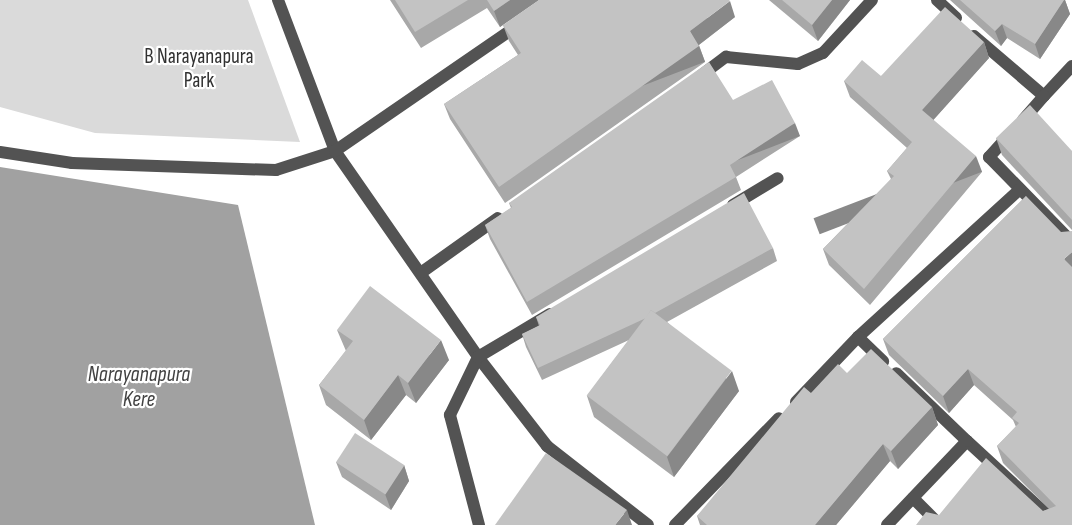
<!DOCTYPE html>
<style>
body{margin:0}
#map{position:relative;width:1072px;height:525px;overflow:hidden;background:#fff;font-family:"Sofia Sans Condensed",sans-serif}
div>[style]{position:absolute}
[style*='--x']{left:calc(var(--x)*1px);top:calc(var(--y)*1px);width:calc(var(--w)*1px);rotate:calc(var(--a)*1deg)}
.green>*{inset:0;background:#dadada}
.water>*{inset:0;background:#a1a1a1}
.street>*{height:12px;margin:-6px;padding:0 6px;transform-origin:6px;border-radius:6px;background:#535353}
.wall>*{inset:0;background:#a8a8a8}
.shaded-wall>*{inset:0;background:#888;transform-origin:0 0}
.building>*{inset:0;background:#c3c3c3;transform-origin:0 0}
span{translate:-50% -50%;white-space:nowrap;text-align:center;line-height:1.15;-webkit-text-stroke:4.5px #fff;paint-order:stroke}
.park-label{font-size:21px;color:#313131}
.water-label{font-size:22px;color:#424242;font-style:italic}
</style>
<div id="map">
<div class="green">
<div style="clip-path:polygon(0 0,248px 0,300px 142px,95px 133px,0 107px)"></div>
</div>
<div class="water">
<div style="clip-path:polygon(0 167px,238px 205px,315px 525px,0 525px)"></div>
</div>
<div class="street">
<div style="--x:278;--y:0;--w:161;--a:69.3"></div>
<div style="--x:335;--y:151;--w:251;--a:55.2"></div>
<div style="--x:478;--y:357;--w:113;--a:52.2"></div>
<div style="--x:547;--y:446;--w:128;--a:38"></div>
<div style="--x:937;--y:0;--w:26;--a:43"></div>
<div style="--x:974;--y:36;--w:92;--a:40.6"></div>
<div style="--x:1044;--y:96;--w:41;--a:-47"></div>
<div style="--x:699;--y:77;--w:34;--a:-37"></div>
<div style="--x:726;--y:57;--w:72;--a:5.6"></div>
<div style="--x:798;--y:64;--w:27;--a:-24"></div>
<div style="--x:823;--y:53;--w:72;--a:-47.2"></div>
<div style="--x:1023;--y:120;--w:32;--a:-49"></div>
<div style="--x:1009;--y:135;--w:30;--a:132"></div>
<div style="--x:989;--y:157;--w:119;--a:45.7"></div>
<div style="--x:0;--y:152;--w:73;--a:8.7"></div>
<div style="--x:72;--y:163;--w:204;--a:2"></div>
<div style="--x:276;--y:170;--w:62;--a:-17.9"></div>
<div style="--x:335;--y:151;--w:222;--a:-34.5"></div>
<div style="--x:733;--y:205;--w:52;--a:-31"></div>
<div style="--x:422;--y:272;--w:93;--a:-35.4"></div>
<div style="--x:858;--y:337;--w:219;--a:-42.4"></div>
<div style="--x:796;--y:402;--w:90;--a:-46.4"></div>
<div style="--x:858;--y:337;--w:35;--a:44"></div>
<div style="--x:967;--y:441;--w:117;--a:42.6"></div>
<div style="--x:913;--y:498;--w:38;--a:45"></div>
<div style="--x:479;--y:525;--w:114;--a:-104.8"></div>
<div style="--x:450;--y:415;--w:64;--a:-64.2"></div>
<div style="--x:478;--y:357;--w:84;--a:-30.8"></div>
<div style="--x:675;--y:525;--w:149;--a:-45.8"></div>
<div style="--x:887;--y:525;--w:116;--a:-46.4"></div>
<div style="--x:967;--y:441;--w:98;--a:-136.2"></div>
</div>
<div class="wall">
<div style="clip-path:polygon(390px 0,539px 0,500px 27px,487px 8px,421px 48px)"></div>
<div style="clip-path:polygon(769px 0,850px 0,818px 41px)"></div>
<div style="clip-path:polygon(950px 0,1065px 0,1070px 14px,1040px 59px,1007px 38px,1001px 46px)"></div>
<div style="clip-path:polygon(735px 17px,699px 45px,705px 62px,505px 203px,450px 119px,444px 104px,518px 55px,509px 41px,503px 25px)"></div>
<div style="clip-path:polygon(984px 42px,989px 58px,933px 120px,982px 172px,870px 305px,829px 265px,823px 249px,891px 179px,887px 171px,907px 148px,850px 97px,844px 81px,881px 76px)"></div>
<div style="clip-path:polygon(733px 100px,800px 136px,736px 177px,741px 190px,532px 315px,490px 239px,485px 225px,511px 208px,509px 203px)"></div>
<div style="clip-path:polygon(996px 138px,1072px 151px,1072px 230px,1002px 155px)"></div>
<div style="clip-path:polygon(1026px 196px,1072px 525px,939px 515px,1043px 511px,1049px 509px,1003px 463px,997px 446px,1016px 427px,1013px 420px,974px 385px,949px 413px,889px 355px,883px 339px)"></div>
<div style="clip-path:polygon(773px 248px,777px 261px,667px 322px,739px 391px,674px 477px,594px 417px,587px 396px,629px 340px,542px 380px,526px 347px,522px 334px,539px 326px,536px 317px)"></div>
<div style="clip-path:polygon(337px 330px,449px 360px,416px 403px,406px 395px,371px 440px,326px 405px,319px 385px,346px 351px)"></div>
<div style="clip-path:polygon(847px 373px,932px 407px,938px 425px,898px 469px,890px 461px,836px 525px,700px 525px,697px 516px,811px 393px)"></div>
<div style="clip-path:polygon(336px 462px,404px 465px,409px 481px,391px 510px,342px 477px)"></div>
</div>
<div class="shaded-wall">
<div style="clip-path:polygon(510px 0,539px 0,500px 27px,494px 11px)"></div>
<div style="clip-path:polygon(832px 0,850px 0,818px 41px,812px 25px)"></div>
<div style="clip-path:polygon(1064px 0,1065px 0,1070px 14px,1040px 59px,1035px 44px)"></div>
<div style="clip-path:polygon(730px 1px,735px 17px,696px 47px,690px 31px)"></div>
<div style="clip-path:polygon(1002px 24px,1007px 38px,1001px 46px,995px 31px)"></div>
<div style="clip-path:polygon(984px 42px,989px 58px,928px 126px,922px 110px)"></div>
<div style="left:699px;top:46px;width:17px;height:245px;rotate:69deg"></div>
<div style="left:795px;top:123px;width:14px;height:77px;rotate:69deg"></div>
<div style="left:976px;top:156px;width:17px;height:174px;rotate:69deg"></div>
<div style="clip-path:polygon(1072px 252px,1072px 274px,1064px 259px)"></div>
<div style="clip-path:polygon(441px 340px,449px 360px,416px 403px,408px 383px)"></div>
<div style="clip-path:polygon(968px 369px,974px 385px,949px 413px,943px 396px)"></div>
<div style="clip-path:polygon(732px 371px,739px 391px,674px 477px,667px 457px)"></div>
<div style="clip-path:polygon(398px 375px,406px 395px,371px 440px,364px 420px)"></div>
<div style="clip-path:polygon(932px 407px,938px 425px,898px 469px,891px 451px)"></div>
<div style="clip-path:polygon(883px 444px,890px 461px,836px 525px,815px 525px)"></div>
<div style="clip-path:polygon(404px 465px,409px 481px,391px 510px,385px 494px)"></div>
<div style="clip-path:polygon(627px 510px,632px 525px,615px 525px)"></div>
</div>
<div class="building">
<div style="clip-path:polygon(395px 0,468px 0,415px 32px)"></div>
<div style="clip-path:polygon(487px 0,510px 0,494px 11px)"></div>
<div style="clip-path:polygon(539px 0,729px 0,730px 1px,690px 31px,699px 46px,499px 187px,444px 104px,521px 53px,503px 25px)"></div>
<div style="clip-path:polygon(782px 0,832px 0,812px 25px)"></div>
<div style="clip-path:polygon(960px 0,1064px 0,1035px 44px,1002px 24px,995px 31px)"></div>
<div style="clip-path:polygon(945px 7px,984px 42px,922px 110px,976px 156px,864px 289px,823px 249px,894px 176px,887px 171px,912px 142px,844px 81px,862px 60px,881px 76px)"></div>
<div style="clip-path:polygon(709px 62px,733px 100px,772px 80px,795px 123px,730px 165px,736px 177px,527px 302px,485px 225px,512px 207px,509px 203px)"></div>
<div style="clip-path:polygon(1030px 105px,1072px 151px,1072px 227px,1072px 220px,996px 138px)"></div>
<div style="clip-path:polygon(744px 193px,773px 248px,655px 313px,651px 310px,646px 318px,538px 368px,522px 334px,540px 325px,536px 317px)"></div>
<div style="clip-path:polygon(1026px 196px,1061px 232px,1072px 231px,1072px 252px,1064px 259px,1072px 267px,1072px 525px,916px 525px,926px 512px,939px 515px,986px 458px,1043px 511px,1056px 506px,997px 446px,1019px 423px,1012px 418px,1017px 412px,968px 369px,943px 396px,883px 339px)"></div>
<div style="clip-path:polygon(370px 286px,441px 340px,408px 383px,398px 375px,364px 420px,319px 385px,353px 341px,337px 330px)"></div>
<div style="left:651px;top:310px;width:101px;height:107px;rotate:37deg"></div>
<div style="clip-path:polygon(871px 349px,932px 407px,891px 451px,883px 444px,815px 525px,707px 525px,697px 516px,804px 387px,811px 393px,838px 364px,847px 373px)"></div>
<div style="left:355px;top:433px;width:59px;height:35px;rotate:33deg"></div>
<div style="clip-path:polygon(546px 453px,627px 510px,615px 525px,495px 525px)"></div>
</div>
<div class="park-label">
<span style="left:199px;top:69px">B Narayanapura<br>Park</span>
</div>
<div class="water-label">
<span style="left:139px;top:387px">Narayanapura<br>Kere</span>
</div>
</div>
